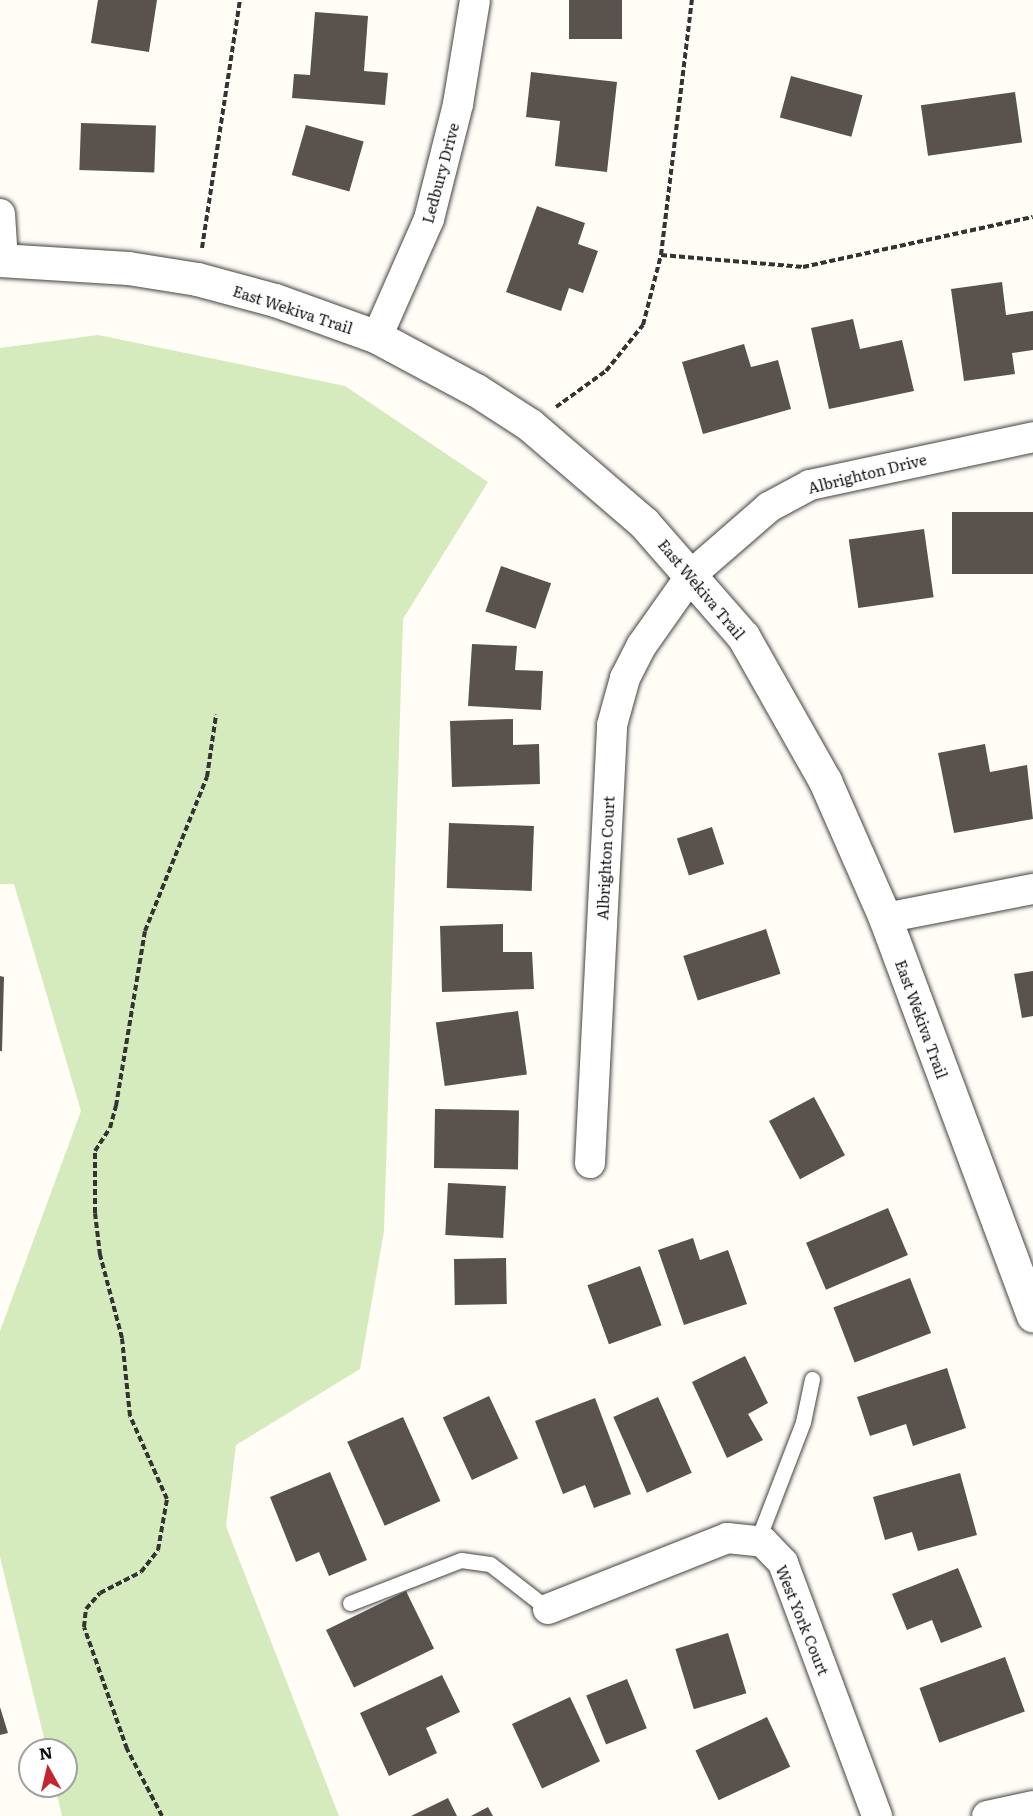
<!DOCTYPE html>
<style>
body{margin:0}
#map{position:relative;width:1033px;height:1816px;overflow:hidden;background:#fffdf5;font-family:Literata,serif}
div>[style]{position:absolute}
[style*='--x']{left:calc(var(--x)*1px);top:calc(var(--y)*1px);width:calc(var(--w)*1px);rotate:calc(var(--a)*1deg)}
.green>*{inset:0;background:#d5ebbd}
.building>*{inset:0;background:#5a524d;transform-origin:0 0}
.path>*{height:4px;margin-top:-2px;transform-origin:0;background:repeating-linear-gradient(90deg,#333 0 6px,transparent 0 9px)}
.roads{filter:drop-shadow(0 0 2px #444) drop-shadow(0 0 2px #444)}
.service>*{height:15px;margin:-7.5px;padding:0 7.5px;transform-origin:7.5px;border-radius:7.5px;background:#fff}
.minor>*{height:30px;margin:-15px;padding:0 15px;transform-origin:15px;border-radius:15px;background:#fff}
.tertiary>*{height:33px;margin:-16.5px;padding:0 16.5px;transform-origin:16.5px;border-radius:16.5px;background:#fff}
span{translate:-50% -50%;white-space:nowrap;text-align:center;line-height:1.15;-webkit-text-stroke:6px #fff;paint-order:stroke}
.street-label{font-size:15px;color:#111}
.north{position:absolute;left:18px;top:1738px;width:60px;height:60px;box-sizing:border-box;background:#fff;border:2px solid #a0a0a0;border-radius:50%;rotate:352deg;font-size:16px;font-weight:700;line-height:24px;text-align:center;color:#111}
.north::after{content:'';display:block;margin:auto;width:21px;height:27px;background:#c4262e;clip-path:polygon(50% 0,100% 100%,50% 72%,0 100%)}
</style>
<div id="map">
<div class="green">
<div style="clip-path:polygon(98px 335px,345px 386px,488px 482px,403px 619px,384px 1231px,360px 1369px,236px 1445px,226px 1526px,339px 1816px,62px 1816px,55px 1786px,66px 1786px,66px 1750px,47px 1750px,0 1557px,0 1331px,81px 1111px,14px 884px,0 884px,0 348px)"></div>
</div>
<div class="building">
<div style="clip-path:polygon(98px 0,157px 0,149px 52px,91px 43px)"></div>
<div style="left:569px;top:0;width:53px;height:39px"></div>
<div style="clip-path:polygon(315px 12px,368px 16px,364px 71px,388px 73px,385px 105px,292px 98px,294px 74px,310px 75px)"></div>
<div style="clip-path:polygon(531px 72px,617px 82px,607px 172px,555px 166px,560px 121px,526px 117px)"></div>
<div style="left:791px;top:76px;width:74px;height:43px;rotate:15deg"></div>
<div style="left:1015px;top:92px;width:51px;height:95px;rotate:82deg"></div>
<div style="left:81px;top:123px;width:75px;height:47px;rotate:2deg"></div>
<div style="left:306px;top:125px;width:60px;height:52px;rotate:16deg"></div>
<div style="clip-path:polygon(537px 206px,585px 223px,578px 244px,598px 251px,583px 293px,569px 288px,561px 311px,506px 292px)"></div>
<div style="clip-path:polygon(1002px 282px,1006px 315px,1033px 311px,1033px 350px,1012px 353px,1015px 374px,964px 381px,951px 289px)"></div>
<div style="clip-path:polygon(853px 319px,860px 349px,902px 340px,914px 391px,829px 409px,811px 328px)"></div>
<div style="clip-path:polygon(744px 344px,751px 367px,778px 360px,791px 409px,703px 434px,682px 362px)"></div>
<div style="left:1033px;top:512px;width:62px;height:81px;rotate:90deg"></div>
<div style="left:924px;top:529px;width:69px;height:76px;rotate:82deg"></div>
<div style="left:501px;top:566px;width:53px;height:48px;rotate:19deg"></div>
<div style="clip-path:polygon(472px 644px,517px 646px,515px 670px,543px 671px,541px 710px,468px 706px)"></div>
<div style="clip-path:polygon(513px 719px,513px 745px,539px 744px,540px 784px,452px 787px,450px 721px)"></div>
<div style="clip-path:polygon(985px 744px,990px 772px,1027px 765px,1033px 819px,954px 833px,938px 753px)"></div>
<div style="left:449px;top:823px;width:85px;height:65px;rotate:2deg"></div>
<div style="left:712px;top:827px;width:39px;height:37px;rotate:72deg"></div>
<div style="clip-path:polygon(503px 924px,503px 952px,532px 952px,534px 989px,442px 992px,440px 926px)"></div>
<div style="left:766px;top:929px;width:47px;height:87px;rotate:72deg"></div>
<div style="clip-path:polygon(1033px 971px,1033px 1016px,1022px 1018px,1014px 974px)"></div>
<div style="clip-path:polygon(0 976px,4px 977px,2px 1051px,0 1051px)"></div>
<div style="left:518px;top:1011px;width:64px;height:83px;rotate:82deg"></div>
<div style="left:814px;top:1097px;width:66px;height:51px;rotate:62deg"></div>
<div style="left:435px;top:1109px;width:84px;height:59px;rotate:1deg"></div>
<div style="left:448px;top:1183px;width:58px;height:52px;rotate:3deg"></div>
<div style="left:888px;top:1208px;width:51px;height:89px;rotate:67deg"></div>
<div style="clip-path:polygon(693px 1238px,700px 1260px,728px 1250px,747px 1304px,684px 1325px,658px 1250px)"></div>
<div style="left:506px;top:1258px;width:46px;height:52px;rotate:89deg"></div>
<div style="left:640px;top:1266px;width:63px;height:56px;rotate:70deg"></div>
<div style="left:910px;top:1278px;width:59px;height:82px;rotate:69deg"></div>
<div style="clip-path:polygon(745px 1356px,768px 1403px,748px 1414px,763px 1440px,727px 1458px,692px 1382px)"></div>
<div style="clip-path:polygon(947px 1368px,966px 1428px,913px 1446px,906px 1424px,870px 1436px,857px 1397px)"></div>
<div style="left:489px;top:1396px;width:69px;height:51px;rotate:65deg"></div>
<div style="left:658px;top:1397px;width:83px;height:49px;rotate:66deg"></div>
<div style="clip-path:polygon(595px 1398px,631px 1494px,594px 1508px,585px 1485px,563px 1494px,535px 1421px)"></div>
<div style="left:403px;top:1417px;width:92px;height:61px;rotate:66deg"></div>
<div style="clip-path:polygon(330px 1472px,367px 1560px,329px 1576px,319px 1552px,296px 1562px,270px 1497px)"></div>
<div style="clip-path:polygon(960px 1473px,977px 1535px,918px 1551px,912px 1532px,885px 1540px,873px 1497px)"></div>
<div style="clip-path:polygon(958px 1568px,982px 1627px,941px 1643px,932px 1620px,907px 1630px,892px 1594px)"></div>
<div style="left:406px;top:1591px;width:64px;height:89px;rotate:64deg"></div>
<div style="left:728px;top:1633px;width:63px;height:55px;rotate:73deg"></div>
<div style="left:1005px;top:1657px;width:58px;height:91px;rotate:70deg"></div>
<div style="clip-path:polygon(442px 1675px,460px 1712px,426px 1728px,437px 1753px,389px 1776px,360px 1713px)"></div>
<div style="left:627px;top:1679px;width:53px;height:44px;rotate:68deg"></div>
<div style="left:570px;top:1697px;width:71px;height:64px;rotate:65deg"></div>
<div style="clip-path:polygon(0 1707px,8px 1733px,0 1735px)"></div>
<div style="left:767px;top:1717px;width:55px;height:79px;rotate:65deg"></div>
<div style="clip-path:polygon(448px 1798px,457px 1816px,411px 1816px)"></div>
<div style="clip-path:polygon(488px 1807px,493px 1816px,471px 1816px)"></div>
</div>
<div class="path">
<div style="--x:202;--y:248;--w:251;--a:-81.3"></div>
<div style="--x:661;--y:255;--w:143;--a:4.8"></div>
<div style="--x:803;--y:267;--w:235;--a:-12.3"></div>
<div style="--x:556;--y:407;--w:62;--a:-35.8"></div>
<div style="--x:606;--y:371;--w:59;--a:-51.2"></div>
<div style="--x:643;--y:325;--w:72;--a:-75.6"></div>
<div style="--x:661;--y:255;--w:257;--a:-83.1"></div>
<div style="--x:162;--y:1816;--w:76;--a:-117.6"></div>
<div style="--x:127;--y:1749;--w:129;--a:-109.4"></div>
<div style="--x:84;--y:1627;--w:18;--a:-84"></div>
<div style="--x:86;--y:1609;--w:21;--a:-49"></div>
<div style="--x:100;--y:1593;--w:46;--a:-27.1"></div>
<div style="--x:141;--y:1572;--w:28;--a:-52"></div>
<div style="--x:158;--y:1550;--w:52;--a:-80"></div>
<div style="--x:167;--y:1499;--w:91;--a:-114"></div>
<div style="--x:130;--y:1416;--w:78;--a:-95.9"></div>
<div style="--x:122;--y:1338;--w:86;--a:-104.8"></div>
<div style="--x:100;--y:1255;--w:42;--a:-96.8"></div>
<div style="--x:95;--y:1213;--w:62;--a:-90"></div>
<div style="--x:95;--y:1151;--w:27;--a:-57"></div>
<div style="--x:110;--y:1128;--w:23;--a:-75"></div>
<div style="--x:116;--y:1106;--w:177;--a:-80.6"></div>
<div style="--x:145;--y:931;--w:166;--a:-68.1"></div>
<div style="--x:207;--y:777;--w:63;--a:-81.7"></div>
</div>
<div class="roads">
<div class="service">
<div style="--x:757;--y:1542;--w:129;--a:-69"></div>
<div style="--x:803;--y:1422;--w:44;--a:-78.2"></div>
<div style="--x:350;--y:1603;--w:119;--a:-21.2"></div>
<div style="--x:461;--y:1560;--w:29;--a:8"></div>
<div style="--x:490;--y:1564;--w:73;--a:37.8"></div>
</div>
<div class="minor">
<div style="--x:0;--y:214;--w:46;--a:86.3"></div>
<div style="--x:377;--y:337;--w:129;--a:-66.2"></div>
<div style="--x:429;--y:219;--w:119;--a:-75.8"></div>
<div style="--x:458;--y:104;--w:105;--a:-80.7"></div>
<div style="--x:885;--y:918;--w:151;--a:-11.1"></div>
<div style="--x:590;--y:1163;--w:439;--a:-87.1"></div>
<div style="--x:612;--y:725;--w:49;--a:-74.5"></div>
<div style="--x:625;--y:678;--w:37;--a:-63"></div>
<div style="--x:642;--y:645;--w:87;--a:-54.8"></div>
<div style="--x:692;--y:574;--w:102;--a:-41"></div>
<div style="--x:769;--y:507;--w:47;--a:-28.2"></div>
<div style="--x:810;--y:485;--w:228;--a:-12.1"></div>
<div style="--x:548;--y:1609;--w:193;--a:-21.6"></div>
<div style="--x:727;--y:1538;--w:36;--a:6"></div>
<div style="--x:763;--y:1542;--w:29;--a:46"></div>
<div style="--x:783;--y:1563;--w:270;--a:69.6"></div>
<div style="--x:987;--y:1816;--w:47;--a:-12.3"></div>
</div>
<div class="tertiary">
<div style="--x:0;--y:260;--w:128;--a:3.6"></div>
<div style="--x:128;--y:268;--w:70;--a:9.1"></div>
<div style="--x:197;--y:279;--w:81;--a:15.1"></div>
<div style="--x:275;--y:300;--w:109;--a:19.9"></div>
<div style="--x:377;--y:337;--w:112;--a:28.2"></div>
<div style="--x:476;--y:390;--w:64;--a:32.9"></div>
<div style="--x:530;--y:425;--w:150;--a:40.7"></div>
<div style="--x:644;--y:523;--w:150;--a:48.8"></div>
<div style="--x:743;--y:636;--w:167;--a:60.5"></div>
<div style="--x:825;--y:781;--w:150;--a:66.3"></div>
<div style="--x:885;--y:918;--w:424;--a:69.6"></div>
</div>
</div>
<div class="street-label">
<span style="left:440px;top:173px;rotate:-75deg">Ledbury Drive</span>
<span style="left:293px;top:309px;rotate:18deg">East Wekiva Trail</span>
<span style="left:867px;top:473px;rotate:-14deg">Albrighton Drive</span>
<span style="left:702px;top:589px;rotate:50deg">East Wekiva Trail</span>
<span style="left:605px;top:858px;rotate:-87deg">Albrighton Court</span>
<span style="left:922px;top:1019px;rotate:70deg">East Wekiva Trail</span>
<span style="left:803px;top:1620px;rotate:68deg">West York Court</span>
</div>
<div class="north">N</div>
</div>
